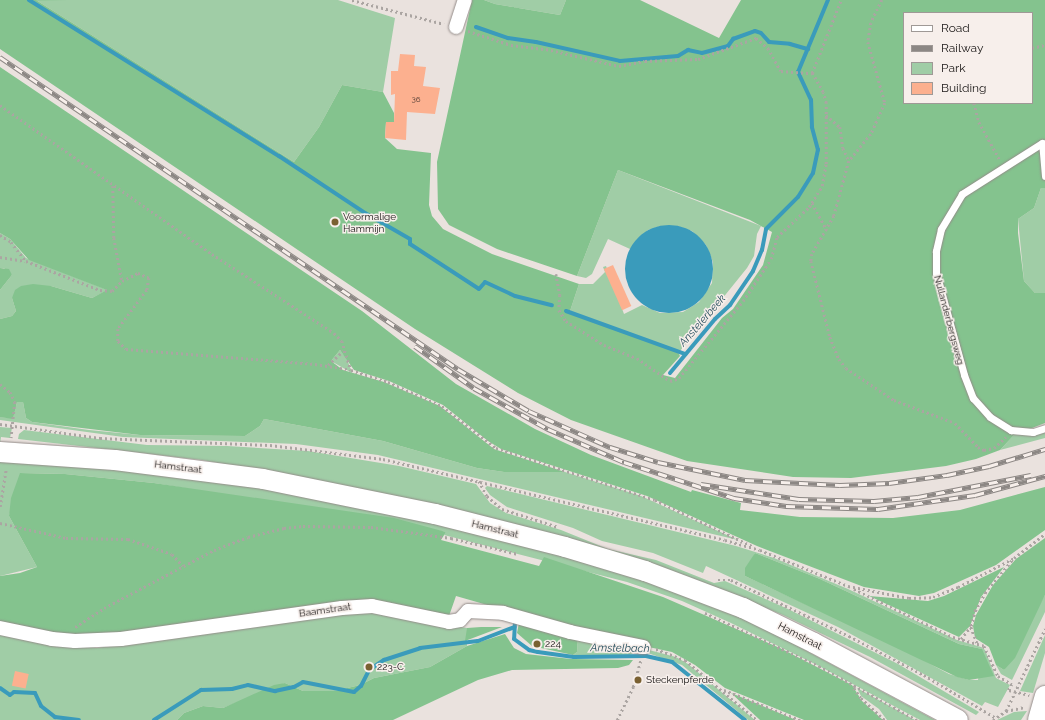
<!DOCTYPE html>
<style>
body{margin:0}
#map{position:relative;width:1045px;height:720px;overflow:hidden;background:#eae2de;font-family:Raleway,sans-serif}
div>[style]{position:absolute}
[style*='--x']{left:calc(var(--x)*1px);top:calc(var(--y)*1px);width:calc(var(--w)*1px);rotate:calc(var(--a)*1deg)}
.green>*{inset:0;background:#a0cda6}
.forest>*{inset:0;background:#84c38e}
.water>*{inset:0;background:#3a9bbb}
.round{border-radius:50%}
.stream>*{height:4px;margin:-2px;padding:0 2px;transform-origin:2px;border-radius:2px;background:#3a9bbb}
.building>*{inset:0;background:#fcb08f;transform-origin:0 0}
.path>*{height:2.5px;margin-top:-1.25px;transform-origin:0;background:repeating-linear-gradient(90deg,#aba5a2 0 2px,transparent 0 5px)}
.roads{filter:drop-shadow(0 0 1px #938c89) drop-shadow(0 0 1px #938c89)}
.lane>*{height:7px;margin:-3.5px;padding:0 3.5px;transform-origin:3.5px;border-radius:3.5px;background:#fff}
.street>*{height:14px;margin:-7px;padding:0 7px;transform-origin:7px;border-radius:7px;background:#fff}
.secondary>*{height:20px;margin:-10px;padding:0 10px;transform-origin:10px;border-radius:10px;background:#fff}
.rail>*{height:4.5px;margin-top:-2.25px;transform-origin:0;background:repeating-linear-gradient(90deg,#f7efeb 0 9px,#8c8784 0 18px);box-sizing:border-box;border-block:1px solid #8c8784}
.dots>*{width:11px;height:11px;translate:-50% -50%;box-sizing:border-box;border:2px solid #f7efeb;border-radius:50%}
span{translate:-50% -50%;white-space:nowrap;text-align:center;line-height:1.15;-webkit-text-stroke:3px #f7efeb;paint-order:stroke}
.number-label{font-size:8px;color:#523d34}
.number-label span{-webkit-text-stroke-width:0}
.poi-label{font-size:10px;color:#1a1716}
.left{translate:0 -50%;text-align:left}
.street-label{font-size:10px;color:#1a1716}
.water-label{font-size:11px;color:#244d5c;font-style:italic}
.legend{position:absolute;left:903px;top:12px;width:130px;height:92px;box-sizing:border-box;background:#f7efeb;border:1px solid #9f9996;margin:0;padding:5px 7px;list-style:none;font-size:12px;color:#1a1716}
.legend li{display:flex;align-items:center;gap:8px;height:20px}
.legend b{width:20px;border:1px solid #9f9996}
</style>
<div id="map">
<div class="green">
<div style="clip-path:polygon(36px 0,338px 0,395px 18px,383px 92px,342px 85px,319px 127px,294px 162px)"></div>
<div style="clip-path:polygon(484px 0,566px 0,560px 15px,495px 4px)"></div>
<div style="clip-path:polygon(618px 170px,761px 226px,757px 234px,754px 256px,747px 268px,680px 351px,570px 311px,579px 284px,593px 284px,605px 272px,603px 267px,606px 266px,624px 314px,642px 305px,660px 313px,683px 312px,699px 302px,712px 283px,713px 262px,706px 245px,692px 231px,677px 226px,661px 226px,648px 230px,630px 249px,608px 239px,592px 274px,586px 278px,577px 276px)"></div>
<div style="clip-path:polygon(1041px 188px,1045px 188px,1045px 293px,1035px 293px,1024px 281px,1018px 219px,1034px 208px)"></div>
<div style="clip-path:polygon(0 233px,10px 239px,26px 258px,108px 290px,92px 298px,51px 286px,12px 298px,16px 311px,12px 316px,0 319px,0 290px,12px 275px,4px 268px,0 268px)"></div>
<div style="clip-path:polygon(340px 350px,347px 359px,352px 373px,331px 361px)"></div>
<div style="clip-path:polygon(17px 402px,23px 402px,26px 418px,32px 422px,89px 430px,140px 435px,245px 436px,260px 426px,264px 419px,383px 441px,477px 468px,504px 472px,565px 472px,641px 496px,738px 540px,378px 455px,296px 444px,123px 437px,0 420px,0 417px,13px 418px)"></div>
<div style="clip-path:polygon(0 427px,12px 428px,10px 438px,1px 437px,0 444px)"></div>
<div style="clip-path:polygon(24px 430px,147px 445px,227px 446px,308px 451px,399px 466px,476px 484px,490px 503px,506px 513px,561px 530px,608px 549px,656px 560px,714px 583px,725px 581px,788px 609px,898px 664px,979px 712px,976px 715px,870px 657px,783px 615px,689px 577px,626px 556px,370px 491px,202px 460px,18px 439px,19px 434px)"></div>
<div style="clip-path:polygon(1045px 432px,1045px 438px,1000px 450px,1014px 435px)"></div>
<div style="clip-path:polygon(0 460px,215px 479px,413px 517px,610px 568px,720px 608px,764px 628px,935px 720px,920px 720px,819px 666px,731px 623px,682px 601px,627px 582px,444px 535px,446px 532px,154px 483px,65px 474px,21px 473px,9px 516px,37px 567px,0 576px)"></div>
<div style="clip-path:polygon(evenodd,487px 486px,736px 546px,774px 558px,848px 589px,957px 640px,981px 647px,985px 650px,996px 678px,1010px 685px,998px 707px,985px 702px,982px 706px,838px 627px,706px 566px,703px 573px,653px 553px,602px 541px,573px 528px,507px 507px,490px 495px,485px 488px,487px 486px,755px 553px,820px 579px,959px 644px,982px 649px,978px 680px,969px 680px,949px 674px,900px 648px,745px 576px,755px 553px)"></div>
<div style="clip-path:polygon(1045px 595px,1045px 612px,1012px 680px,1001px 674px,996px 665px,1004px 670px)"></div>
<div style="clip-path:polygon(354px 610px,467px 628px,467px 646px,430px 667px,374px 678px,360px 685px,335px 691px,303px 691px,285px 683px,223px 708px,203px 706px,184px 713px,177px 720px,0 720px,0 633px,97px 648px)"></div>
<div style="clip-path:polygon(1045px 635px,1045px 653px,1033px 693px,1020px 691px)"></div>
<div style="clip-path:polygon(578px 636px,635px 652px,629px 655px,608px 656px,573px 655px,577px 652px)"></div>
<div style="clip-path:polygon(645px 649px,676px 657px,688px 664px,755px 720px,748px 720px,682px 665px,645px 652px)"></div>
<div style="clip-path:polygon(857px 688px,915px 720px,887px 720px,879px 709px,861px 696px)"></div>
<div style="clip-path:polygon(1027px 711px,1021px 720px,997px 720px,1014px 712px)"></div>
</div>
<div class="forest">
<div style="clip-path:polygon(evenodd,0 0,36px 0,294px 162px,319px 127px,342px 85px,383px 92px,394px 113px,394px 122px,386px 122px,385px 138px,397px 149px,431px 153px,429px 205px,432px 216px,443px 229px,492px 254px,579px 284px,570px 311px,566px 312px,678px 352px,680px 356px,663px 375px,675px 378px,722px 318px,733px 309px,763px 265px,772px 232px,750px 220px,618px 170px,577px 276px,497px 249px,449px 225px,438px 209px,437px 162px,472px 0,484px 0,495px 4px,560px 15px,566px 0,640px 0,719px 38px,741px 0,1045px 0,1045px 188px,1041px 188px,1034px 208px,1018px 219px,1018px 233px,1024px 281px,1035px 293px,1045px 293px,1045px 423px,1014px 435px,1000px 450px,976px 459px,946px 466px,851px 478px,793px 477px,687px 461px,571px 420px,518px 393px,415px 329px,0 49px,0 0,904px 13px,1032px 13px,1032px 103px,904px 103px,904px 13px)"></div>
<div style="clip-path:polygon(0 67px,362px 311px,456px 384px,535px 429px,591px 455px,691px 492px,692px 490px,741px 503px,740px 510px,800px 517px,893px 518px,960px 510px,1045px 487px,1045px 530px,996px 565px,934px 593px,919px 596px,864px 587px,757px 546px,647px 496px,501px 449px,488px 441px,443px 405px,389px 381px,354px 370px,340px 350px,331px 361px,343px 370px,384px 382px,440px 406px,494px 449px,565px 472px,504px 472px,477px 468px,383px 441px,264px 419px,260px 426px,245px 436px,140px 435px,32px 422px,26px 418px,23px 402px,17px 402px,13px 419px,0 417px,0 319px,12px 316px,16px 311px,12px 298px,15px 290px,21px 286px,33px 284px,51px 286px,92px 298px,107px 290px,29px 260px,10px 239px,0 233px)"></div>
<div style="clip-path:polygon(0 268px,9px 269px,12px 275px,0 290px)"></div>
<div style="clip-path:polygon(20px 473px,65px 474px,154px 483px,394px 518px,446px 532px,441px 540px,539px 566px,544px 557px,663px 597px,780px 648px,852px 685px,862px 701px,883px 720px,804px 720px,725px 688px,695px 665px,672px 652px,592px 635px,456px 596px,449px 616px,400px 609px,77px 638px,0 622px,0 576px,20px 573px,37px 567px,9px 516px,11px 498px)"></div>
<div style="clip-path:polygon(1045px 538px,1045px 595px,1015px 658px,1004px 670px,996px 665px,989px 647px,975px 638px,973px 626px,976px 615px,993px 585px,1016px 559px)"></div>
<div style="clip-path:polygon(755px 553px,820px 579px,959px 644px,982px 649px,994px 676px,969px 680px,957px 677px,745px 576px,745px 568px)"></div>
<div style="clip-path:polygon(1004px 567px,981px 597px,970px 626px,959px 637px,869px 596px,928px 601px,944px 596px)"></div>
<div style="clip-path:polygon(519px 623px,578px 636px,577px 652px,573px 655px,532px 646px,517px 633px)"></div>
<div style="clip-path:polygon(481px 627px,502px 627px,465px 641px,467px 628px)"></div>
<div style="clip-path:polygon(505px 634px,514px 648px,526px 654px,571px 659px,633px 660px,629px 665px,618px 668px,512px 670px,478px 680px,393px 720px,177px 720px,184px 713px,203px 706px,223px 708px,274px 685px,285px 683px,303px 691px,335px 691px,360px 685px,374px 678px,430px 667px,467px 646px)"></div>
<div style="clip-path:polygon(731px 693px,758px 704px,796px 720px,760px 720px)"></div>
</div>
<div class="water">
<div class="round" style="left:625px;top:225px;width:88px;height:88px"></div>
</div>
<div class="stream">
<div style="--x:29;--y:0;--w:295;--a:32"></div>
<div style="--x:279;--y:156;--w:103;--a:33.5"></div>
<div style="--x:365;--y:213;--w:52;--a:30"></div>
<div style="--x:410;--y:239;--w:5;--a:90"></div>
<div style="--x:410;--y:244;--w:82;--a:33.1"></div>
<div style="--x:479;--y:289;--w:9;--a:-49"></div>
<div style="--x:485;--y:282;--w:33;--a:25"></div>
<div style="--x:515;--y:296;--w:38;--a:14"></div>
<div style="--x:476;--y:27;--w:34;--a:19"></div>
<div style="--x:508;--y:38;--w:28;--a:8"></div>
<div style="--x:536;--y:42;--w:86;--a:12.7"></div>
<div style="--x:620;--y:61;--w:58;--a:-4.9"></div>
<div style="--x:678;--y:56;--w:12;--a:-31"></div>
<div style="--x:688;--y:50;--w:14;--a:12"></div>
<div style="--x:702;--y:53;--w:27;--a:-15"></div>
<div style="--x:728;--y:46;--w:9;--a:-54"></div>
<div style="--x:733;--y:39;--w:23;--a:-20"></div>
<div style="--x:755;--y:31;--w:6;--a:18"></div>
<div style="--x:761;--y:33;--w:12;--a:48"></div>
<div style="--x:769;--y:42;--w:21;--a:5"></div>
<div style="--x:790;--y:44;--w:19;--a:16"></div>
<div style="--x:566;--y:311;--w:127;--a:19.9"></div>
<div style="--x:670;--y:373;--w:70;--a:-50.2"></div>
<div style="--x:715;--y:319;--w:21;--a:-43"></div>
<div style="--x:730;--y:305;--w:41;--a:-55.9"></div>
<div style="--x:753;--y:271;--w:23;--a:-67"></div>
<div style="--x:762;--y:250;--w:21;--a:-79"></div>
<div style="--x:766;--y:229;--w:45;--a:-45"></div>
<div style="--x:798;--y:197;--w:28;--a:-58"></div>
<div style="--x:813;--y:173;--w:24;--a:-78"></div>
<div style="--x:818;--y:150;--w:24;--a:-105"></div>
<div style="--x:812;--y:127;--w:27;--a:-92"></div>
<div style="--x:811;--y:100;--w:31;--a:-115"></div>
<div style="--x:798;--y:72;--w:78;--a:-67.4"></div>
<div style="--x:515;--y:622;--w:17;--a:93"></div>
<div style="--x:514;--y:639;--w:19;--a:36"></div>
<div style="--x:529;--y:650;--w:9;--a:13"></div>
<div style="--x:538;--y:652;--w:36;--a:8"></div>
<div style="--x:574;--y:657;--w:72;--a:-0.8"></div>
<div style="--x:646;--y:656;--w:27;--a:13"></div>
<div style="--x:672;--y:662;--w:93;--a:38.5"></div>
<div style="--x:0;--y:688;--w:12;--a:35"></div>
<div style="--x:10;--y:695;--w:5;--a:-37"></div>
<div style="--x:14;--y:692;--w:21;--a:3"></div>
<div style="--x:35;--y:693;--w:14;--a:65"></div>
<div style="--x:41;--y:706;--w:18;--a:38"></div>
<div style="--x:55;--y:717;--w:24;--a:7"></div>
<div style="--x:154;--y:720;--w:56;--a:-32.6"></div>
<div style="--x:201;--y:690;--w:31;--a:-2"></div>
<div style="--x:232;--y:689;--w:16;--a:-14"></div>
<div style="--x:248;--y:685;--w:28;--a:13"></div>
<div style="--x:275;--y:691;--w:19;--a:-12"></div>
<div style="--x:294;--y:687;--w:10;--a:-29"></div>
<div style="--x:303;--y:682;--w:52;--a:11.1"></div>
<div style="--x:354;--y:692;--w:9;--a:-41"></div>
<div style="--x:361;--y:686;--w:18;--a:-63"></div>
<div style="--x:369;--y:670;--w:18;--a:-34"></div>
<div style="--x:384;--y:660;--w:38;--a:-18"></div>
<div style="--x:420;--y:648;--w:58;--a:-6.9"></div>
<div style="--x:478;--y:641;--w:39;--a:-21"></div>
</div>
<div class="building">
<div style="clip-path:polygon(400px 54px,415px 55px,414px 66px,426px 67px,423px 86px,440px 88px,435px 114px,407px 112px,406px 140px,385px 138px,386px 122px,394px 122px,395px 94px,391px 95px,391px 71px,398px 71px)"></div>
<div style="left:613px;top:265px;width:45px;height:10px;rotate:66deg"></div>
<div style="left:15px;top:671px;width:14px;height:15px;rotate:12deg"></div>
</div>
<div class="path">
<div style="--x:352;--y:0;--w:95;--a:14.6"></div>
<div style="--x:882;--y:0;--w:25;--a:116"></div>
<div style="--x:871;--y:23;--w:19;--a:99"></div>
<div style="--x:868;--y:42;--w:63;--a:74.4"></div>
<div style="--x:885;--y:103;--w:34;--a:114"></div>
<div style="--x:871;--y:134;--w:35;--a:129"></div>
<div style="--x:849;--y:161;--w:57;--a:105.3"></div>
<div style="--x:834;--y:216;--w:44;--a:120.1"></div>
<div style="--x:812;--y:254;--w:7;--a:98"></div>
<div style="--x:811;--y:261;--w:78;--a:76"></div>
<div style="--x:830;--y:337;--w:24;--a:68"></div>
<div style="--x:839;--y:359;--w:11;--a:52"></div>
<div style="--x:846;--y:368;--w:58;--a:33.7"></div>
<div style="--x:894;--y:400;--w:65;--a:20.7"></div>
<div style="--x:955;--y:423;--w:33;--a:46"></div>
<div style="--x:978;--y:447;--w:7;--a:27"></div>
<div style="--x:984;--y:450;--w:10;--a:-11"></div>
<div style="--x:994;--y:448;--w:16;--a:-43"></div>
<div style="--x:468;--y:31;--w:45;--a:18"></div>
<div style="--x:511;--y:45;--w:35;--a:7"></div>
<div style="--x:546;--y:49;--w:75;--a:13.1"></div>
<div style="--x:619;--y:66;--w:26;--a:-11"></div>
<div style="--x:645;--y:61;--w:53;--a:-2.2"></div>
<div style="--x:698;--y:59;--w:62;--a:-19.9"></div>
<div style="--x:756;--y:38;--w:16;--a:40"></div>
<div style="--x:768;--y:48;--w:26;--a:61"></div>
<div style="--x:781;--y:71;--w:31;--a:4"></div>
<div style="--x:1032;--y:48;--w:13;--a:-13"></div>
<div style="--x:812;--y:73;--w:79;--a:-68.3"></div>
<div style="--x:974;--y:103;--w:20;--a:75"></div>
<div style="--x:979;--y:122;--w:43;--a:61.1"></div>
<div style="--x:0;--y:105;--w:259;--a:35.1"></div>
<div style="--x:212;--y:254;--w:145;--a:32.9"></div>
<div style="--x:334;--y:333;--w:11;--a:45"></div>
<div style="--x:342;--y:341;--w:30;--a:73"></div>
<div style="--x:826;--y:115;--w:18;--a:41"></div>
<div style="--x:840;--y:127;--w:21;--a:82"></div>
<div style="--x:843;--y:148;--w:14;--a:65"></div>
<div style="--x:113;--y:186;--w:52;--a:88.9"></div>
<div style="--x:114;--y:238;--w:44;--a:79.5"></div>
<div style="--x:812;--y:203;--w:31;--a:61"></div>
<div style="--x:0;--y:235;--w:13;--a:32"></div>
<div style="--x:11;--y:242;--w:24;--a:52"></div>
<div style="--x:26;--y:261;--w:79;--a:21.4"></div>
<div style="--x:100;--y:290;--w:12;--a:5"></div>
<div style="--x:112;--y:291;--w:14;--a:-45"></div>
<div style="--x:122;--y:281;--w:18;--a:-27"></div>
<div style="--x:138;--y:273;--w:12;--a:24"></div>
<div style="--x:149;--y:278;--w:12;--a:99"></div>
<div style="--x:147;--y:290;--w:49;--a:126.6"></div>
<div style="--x:118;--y:329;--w:12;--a:90"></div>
<div style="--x:118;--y:341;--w:11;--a:45"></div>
<div style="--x:126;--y:349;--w:190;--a:4.5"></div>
<div style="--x:315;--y:364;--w:36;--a:9"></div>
<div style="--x:351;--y:370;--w:39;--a:18"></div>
<div style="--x:388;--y:382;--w:59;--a:24"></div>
<div style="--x:442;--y:406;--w:68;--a:37.9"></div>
<div style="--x:496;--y:448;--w:167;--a:18.1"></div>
<div style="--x:655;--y:500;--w:110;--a:25.4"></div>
<div style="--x:0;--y:257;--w:25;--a:9"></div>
<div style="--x:556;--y:274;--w:21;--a:79"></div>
<div style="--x:560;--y:295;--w:15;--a:94"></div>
<div style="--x:559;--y:310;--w:13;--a:58"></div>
<div style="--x:566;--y:321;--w:45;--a:32.3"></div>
<div style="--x:604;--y:345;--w:35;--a:22"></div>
<div style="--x:637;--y:358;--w:40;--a:34.9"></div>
<div style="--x:670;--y:381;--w:9;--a:-18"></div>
<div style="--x:679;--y:378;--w:100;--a:-50.3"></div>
<div style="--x:743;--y:301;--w:50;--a:-56.3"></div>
<div style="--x:771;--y:259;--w:23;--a:-75"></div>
<div style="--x:777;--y:237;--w:44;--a:-43.2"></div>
<div style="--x:809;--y:207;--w:25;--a:-58"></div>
<div style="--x:822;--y:186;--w:22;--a:-80"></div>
<div style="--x:826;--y:164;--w:61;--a:-90"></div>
<div style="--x:826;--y:103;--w:11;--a:-105"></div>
<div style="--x:823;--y:92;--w:22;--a:-120"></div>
<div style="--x:328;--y:365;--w:21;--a:-43"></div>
<div style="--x:0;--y:384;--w:13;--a:39"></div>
<div style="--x:10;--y:392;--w:11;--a:63"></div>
<div style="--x:15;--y:402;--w:36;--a:96"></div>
<div style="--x:0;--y:424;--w:101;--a:8"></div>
<div style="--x:100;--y:438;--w:170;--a:2.4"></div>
<div style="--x:270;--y:445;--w:114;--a:7.1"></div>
<div style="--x:383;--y:459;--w:351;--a:13.3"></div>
<div style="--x:725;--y:540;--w:36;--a:16"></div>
<div style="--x:760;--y:550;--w:95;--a:22.2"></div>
<div style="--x:848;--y:586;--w:62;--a:11.1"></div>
<div style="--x:909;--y:598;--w:24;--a:-2"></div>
<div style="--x:933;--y:597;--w:27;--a:-22"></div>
<div style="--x:958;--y:587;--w:63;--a:-27.4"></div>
<div style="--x:1014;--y:558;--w:39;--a:-38"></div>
<div style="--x:479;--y:481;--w:17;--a:62"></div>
<div style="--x:487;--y:496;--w:20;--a:41"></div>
<div style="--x:502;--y:509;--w:59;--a:17.8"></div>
<div style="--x:0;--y:507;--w:39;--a:-81"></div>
<div style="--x:0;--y:523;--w:68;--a:12.8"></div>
<div style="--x:66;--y:538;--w:62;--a:0.9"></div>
<div style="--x:128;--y:539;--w:46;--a:18.8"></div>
<div style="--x:172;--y:554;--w:16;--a:47"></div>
<div style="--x:718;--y:580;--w:13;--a:0"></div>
<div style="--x:731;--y:580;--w:131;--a:25.4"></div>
<div style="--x:849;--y:636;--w:85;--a:27.5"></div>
<div style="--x:924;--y:675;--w:84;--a:30.8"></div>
<div style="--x:854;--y:589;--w:110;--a:25.9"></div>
<div style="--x:953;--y:637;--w:32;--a:16"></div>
<div style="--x:984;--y:646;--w:33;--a:65"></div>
<div style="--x:998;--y:676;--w:16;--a:30"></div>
<div style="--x:1012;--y:684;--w:7;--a:117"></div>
<div style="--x:1009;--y:690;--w:21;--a:14"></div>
<div style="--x:705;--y:613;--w:126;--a:24.9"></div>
<div style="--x:819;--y:666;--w:112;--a:28.9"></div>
<div style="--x:75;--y:627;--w:35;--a:-33"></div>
<div style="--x:104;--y:608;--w:124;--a:-27.8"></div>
<div style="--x:214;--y:550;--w:36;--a:-21"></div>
<div style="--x:248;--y:537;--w:37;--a:-14"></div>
<div style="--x:284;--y:528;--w:19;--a:-6"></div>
<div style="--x:303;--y:526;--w:68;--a:0.8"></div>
<div style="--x:371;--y:527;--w:81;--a:7.8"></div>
<div style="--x:451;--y:538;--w:69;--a:13.4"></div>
<div style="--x:971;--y:627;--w:17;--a:69"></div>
<div style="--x:961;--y:639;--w:16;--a:-52"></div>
<div style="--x:971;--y:626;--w:16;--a:-75"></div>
<div style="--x:975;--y:611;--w:21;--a:-61"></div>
<div style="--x:985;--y:593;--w:43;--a:-50.7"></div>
<div style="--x:656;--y:649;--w:31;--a:21"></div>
<div style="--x:685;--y:660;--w:94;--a:39.8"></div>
<div style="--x:855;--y:686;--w:2;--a:117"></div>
<div style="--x:854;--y:688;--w:12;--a:55"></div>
<div style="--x:861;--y:698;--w:33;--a:43"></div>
<div style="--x:724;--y:690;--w:82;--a:21.5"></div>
<div style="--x:1006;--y:711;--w:91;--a:-64.6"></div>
<div style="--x:617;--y:720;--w:37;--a:-64"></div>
<div style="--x:633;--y:687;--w:29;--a:-74"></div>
<div style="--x:993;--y:720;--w:16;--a:-35"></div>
<div style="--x:1006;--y:711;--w:19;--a:-12"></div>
</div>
<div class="roads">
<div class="lane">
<div style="--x:1045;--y:176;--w:33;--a:-95"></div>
<div style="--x:1042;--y:143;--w:95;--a:147.5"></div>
<div style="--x:962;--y:194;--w:41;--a:121"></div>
<div style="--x:941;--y:229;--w:23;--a:103"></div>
<div style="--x:936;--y:251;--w:22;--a:90"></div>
<div style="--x:936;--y:273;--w:106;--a:74.6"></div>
<div style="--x:964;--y:375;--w:25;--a:69"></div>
<div style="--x:973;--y:398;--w:25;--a:48"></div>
<div style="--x:990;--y:417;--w:25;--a:32"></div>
<div style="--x:1011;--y:430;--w:22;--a:5"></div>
<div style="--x:1033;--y:432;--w:13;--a:-18"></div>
</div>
<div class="street">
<div style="--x:456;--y:27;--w:28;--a:-72"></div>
<div style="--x:0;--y:628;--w:53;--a:11.9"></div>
<div style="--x:52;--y:639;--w:23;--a:5"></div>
<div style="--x:75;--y:641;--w:46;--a:-2.5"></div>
<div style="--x:121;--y:639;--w:223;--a:-8"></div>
<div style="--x:342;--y:608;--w:30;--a:-4"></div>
<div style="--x:372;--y:606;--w:79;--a:11.7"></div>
<div style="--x:449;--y:622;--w:11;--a:-10"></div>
<div style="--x:460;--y:620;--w:12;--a:-48"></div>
<div style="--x:468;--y:611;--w:35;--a:3"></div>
<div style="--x:503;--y:613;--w:70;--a:15.8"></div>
<div style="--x:570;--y:632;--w:75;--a:11.6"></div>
</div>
<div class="secondary">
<div style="--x:0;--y:452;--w:115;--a:4"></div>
<div style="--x:115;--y:460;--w:149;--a:7.3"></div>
<div style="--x:263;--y:479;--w:176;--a:11.5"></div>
<div style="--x:435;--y:514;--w:134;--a:14.2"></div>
<div style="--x:565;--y:547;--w:84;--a:16.7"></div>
<div style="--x:645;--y:571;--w:105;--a:20.7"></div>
<div style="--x:743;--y:608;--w:79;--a:26.2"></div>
<div style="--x:814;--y:643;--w:163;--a:28.1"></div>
<div style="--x:1038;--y:720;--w:25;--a:-74"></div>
</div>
</div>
<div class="rail">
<div style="--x:0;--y:57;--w:554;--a:34.26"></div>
<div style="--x:458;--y:369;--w:82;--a:30.6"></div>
<div style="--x:529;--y:411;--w:89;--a:24"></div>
<div style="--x:610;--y:447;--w:50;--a:17.4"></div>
<div style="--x:658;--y:462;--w:89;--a:11.7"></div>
<div style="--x:745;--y:480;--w:95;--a:3"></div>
<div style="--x:840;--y:485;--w:49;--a:-2.3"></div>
<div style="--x:889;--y:483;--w:59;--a:-7.9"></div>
<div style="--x:947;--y:475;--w:43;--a:-12.1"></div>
<div style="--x:989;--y:466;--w:59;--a:-16.9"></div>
<div style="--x:415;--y:346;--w:72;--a:35.4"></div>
<div style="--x:474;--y:388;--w:85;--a:29"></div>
<div style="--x:548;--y:429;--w:83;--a:23.5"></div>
<div style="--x:624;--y:462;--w:116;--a:18.1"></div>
<div style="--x:734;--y:498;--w:53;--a:8.7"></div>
<div style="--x:786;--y:506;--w:92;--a:1.9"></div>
<div style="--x:878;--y:509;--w:98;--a:-8.2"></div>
<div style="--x:975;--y:495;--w:73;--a:-15.2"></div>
<div style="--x:701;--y:484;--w:99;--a:8.7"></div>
<div style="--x:799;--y:499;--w:75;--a:1.5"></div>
<div style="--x:874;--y:501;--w:44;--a:-5.2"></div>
<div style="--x:918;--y:497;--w:115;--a:-11"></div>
</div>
<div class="dots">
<div style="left:335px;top:222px;background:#7a6132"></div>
<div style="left:537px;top:644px;background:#7a6132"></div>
<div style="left:369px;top:667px;background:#7a6132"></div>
<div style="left:638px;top:680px;background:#7a6132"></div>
</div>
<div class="number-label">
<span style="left:416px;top:100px">36</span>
</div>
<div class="poi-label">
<span class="left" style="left:343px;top:222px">Voormalige<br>Hammijn</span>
<span class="left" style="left:545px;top:644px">224</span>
<span class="left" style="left:377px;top:667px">223-C</span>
<span class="left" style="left:646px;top:680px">Steckenpferde</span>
</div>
<div class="street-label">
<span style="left:949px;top:320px;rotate:75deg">Nullanderbergsweg</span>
<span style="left:178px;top:467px;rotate:7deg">Hamstraat</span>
<span style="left:495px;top:529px;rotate:14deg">Hamstraat</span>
<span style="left:325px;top:610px;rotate:-8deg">Baamstraat</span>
<span style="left:800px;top:636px;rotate:27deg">Hamstraat</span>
</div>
<div class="water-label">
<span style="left:703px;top:321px;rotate:-49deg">Anstelerbeek</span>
<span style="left:620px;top:649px;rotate:1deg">Amstelbach</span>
</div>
<ul class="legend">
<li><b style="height:5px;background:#fff"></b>Road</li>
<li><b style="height:5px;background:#8c8784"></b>Railway</li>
<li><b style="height:11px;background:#a0cda6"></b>Park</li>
<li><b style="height:11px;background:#fcb08f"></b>Building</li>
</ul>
</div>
